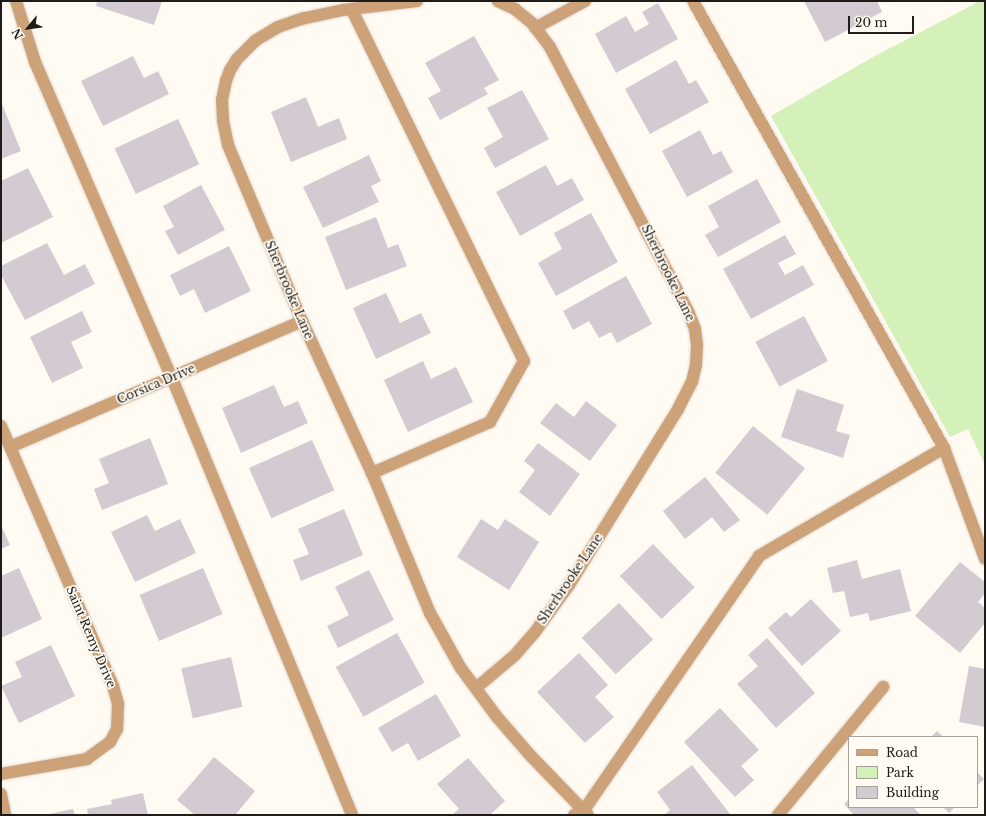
<!DOCTYPE html>
<style>
body{margin:0}
#map{position:relative;width:986px;height:816px;overflow:hidden;background:#fffaf2;font-family:"Libre Baskerville",serif}
div>[style]{position:absolute}
[style*='--x']{left:calc(var(--x)*1px);top:calc(var(--y)*1px);width:calc(var(--w)*1px);rotate:calc(var(--a)*1deg)}
.green>*{inset:0;background:#d4f1ba}
.building>*{inset:0;background:#d4cad2;transform-origin:0 0}
.roads{filter:drop-shadow(0 0 1px #dbd6cf) drop-shadow(0 0 1px #dbd6cf)}
.lane>*{height:12px;margin:-6px;padding:0 6px;transform-origin:6px;border-radius:6px;background:#cda278}
.street>*{height:12px;margin:-6px;padding:0 6px;transform-origin:6px;border-radius:6px;background:#cda278}
span{translate:-50% -50%;white-space:nowrap;text-align:center;line-height:1.15;-webkit-text-stroke:3.5px #fffaf2;paint-order:stroke}
.street-label{font-size:12px;color:#1e1c18}
.frame{position:absolute;inset:0;border:2px solid #1e1c18;pointer-events:none}
.legend{position:absolute;left:848px;top:736px;width:130px;height:72px;box-sizing:border-box;background:#fffaf2;border:1px solid #a5a19b;margin:0;padding:5px 7px;list-style:none;font-size:12px;color:#1e1c18}
.legend li{display:flex;align-items:center;gap:8px;height:20px}
.legend b{width:20px;border:1px solid #a5a19b}
.north{position:absolute;left:8px;top:8px;width:40px;height:40px;-webkit-text-stroke:3px #fffaf2;paint-order:stroke;rotate:241deg;font-size:11px;font-weight:700;line-height:16px;text-align:center;color:#1e1c18}
.north::after{content:'';display:block;margin:auto;width:14px;height:18px;background:#1e1c18;clip-path:polygon(50% 0,100% 100%,50% 72%,0 100%)}
.scale{position:absolute;left:848px;top:16px;width:66px;height:18px;box-sizing:border-box;border:2px solid #1e1c18;border-top:0;padding-left:5px;font-size:12px;line-height:14px;white-space:nowrap;color:#1e1c18;-webkit-text-stroke:3px #fffaf2;paint-order:stroke}
</style>
<div id="map">
<div class="green">
<div style="clip-path:polygon(980px 1px,985px 1px,985px 465px,968px 429px,950px 437px,771px 116px,873px 57px)"></div>
</div>
<div class="building">
<div style="clip-path:polygon(97px 1px,162px 1px,154px 25px,96px 6px)"></div>
<div style="clip-path:polygon(804px 1px,877px 1px,882px 12px,825px 42px)"></div>
<div style="clip-path:polygon(658px 3px,678px 39px,616px 73px,595px 34px,626px 16px,635px 32px,649px 24px,642px 12px)"></div>
<div style="clip-path:polygon(474px 36px,499px 80px,484px 88px,488px 94px,440px 120px,428px 98px,441px 91px,425px 63px)"></div>
<div style="clip-path:polygon(133px 56px,144px 78px,158px 71px,169px 94px,103px 126px,81px 81px)"></div>
<div style="clip-path:polygon(676px 60px,689px 84px,696px 80px,709px 102px,650px 134px,625px 89px)"></div>
<div style="clip-path:polygon(522px 90px,549px 139px,495px 168px,484px 148px,503px 137px,487px 108px)"></div>
<div style="clip-path:polygon(306px 97px,318px 127px,339px 118px,347px 139px,291px 162px,271px 112px)"></div>
<div style="clip-path:polygon(2px 104px,21px 151px,1px 159px,1px 105px)"></div>
<div style="left:178px;top:119px;width:50px;height:70px;rotate:65deg"></div>
<div style="clip-path:polygon(700px 130px,713px 155px,721px 151px,733px 172px,687px 197px,662px 151px)"></div>
<div style="clip-path:polygon(369px 155px,381px 181px,371px 186px,379px 202px,323px 228px,303px 187px)"></div>
<div style="clip-path:polygon(546px 165px,557px 186px,572px 178px,584px 200px,520px 236px,496px 192px)"></div>
<div style="clip-path:polygon(28px 168px,53px 217px,1px 243px,1px 181px)"></div>
<div style="clip-path:polygon(757px 179px,781px 222px,718px 257px,705px 235px,719px 227px,708px 206px)"></div>
<div style="clip-path:polygon(201px 185px,225px 230px,178px 255px,165px 231px,174px 227px,163px 206px)"></div>
<div style="clip-path:polygon(591px 213px,618px 262px,556px 296px,538px 263px,562px 249px,554px 233px)"></div>
<div style="clip-path:polygon(376px 217px,388px 248px,398px 244px,407px 266px,346px 290px,325px 237px)"></div>
<div style="clip-path:polygon(785px 235px,796px 254px,778px 263px,785px 275px,803px 265px,814px 285px,751px 319px,723px 269px)"></div>
<div style="clip-path:polygon(47px 243px,64px 275px,85px 264px,95px 284px,25px 320px,1px 275px,1px 266px)"></div>
<div style="clip-path:polygon(229px 246px,251px 291px,205px 313px,194px 289px,180px 296px,170px 275px)"></div>
<div style="clip-path:polygon(626px 276px,652px 324px,617px 343px,611px 332px,599px 338px,589px 321px,573px 330px,563px 311px)"></div>
<div style="clip-path:polygon(386px 293px,400px 323px,421px 313px,431px 333px,376px 359px,353px 308px)"></div>
<div style="clip-path:polygon(82px 311px,92px 332px,71px 342px,83px 368px,52px 383px,30px 337px)"></div>
<div style="left:804px;top:316px;width:51px;height:55px;rotate:62deg"></div>
<div style="clip-path:polygon(423px 361px,431px 379px,456px 367px,473px 402px,408px 432px,384px 380px)"></div>
<div style="clip-path:polygon(274px 385px,284px 407px,298px 401px,308px 423px,241px 453px,222px 408px)"></div>
<div style="clip-path:polygon(797px 389px,844px 405px,836px 431px,850px 435px,843px 458px,781px 437px)"></div>
<div style="clip-path:polygon(586px 401px,617px 425px,590px 461px,540px 423px,556px 403px,574px 417px)"></div>
<div style="left:753px;top:426px;width:67px;height:60px;rotate:39deg"></div>
<div style="clip-path:polygon(150px 438px,168px 484px,102px 510px,94px 489px,109px 483px,99px 459px)"></div>
<div style="left:312px;top:440px;width:55px;height:69px;rotate:66deg"></div>
<div style="clip-path:polygon(538px 443px,580px 474px,550px 516px,519px 492px,535px 470px,524px 461px)"></div>
<div style="clip-path:polygon(705px 477px,740px 520px,724px 532px,712px 517px,685px 539px,663px 511px)"></div>
<div style="clip-path:polygon(344px 509px,363px 555px,301px 581px,293px 560px,309px 554px,298px 529px)"></div>
<div style="clip-path:polygon(147px 515px,155px 531px,180px 519px,196px 553px,135px 582px,111px 532px)"></div>
<div style="clip-path:polygon(481px 519px,498px 530px,505px 519px,539px 542px,509px 590px,457px 557px)"></div>
<div style="clip-path:polygon(1px 525px,10px 545px,1px 549px)"></div>
<div style="left:653px;top:544px;width:60px;height:46px;rotate:46deg"></div>
<div style="clip-path:polygon(857px 560px,862px 579px,900px 569px,911px 611px,870px 621px,868px 613px,850px 617px,844px 591px,833px 593px,827px 568px)"></div>
<div style="clip-path:polygon(960px 562px,985px 582px,985px 593px,978px 602px,985px 608px,985px 623px,960px 653px,915px 616px)"></div>
<div style="clip-path:polygon(19px 568px,42px 619px,1px 638px,1px 576px)"></div>
<div style="left:203px;top:568px;width:50px;height:69px;rotate:67deg"></div>
<div style="clip-path:polygon(369px 570px,394px 620px,338px 648px,327px 626px,349px 615px,335px 587px)"></div>
<div style="clip-path:polygon(811px 599px,841px 631px,802px 666px,768px 628px,786px 612px,791px 617px)"></div>
<div style="left:619px;top:603px;width:50px;height:51px;rotate:47deg"></div>
<div style="left:397px;top:633px;width:57px;height:70px;rotate:61deg"></div>
<div style="clip-path:polygon(767px 638px,815px 693px,776px 728px,737px 684px,758px 666px,748px 655px)"></div>
<div style="clip-path:polygon(51px 645px,75px 696px,19px 723px,1px 686px,22px 677px,15px 662px)"></div>
<div style="clip-path:polygon(579px 653px,608px 685px,595px 697px,614px 717px,585px 743px,537px 692px)"></div>
<div style="left:231px;top:657px;width:51px;height:51px;rotate:77deg"></div>
<div style="clip-path:polygon(969px 666px,985px 669px,985px 727px,959px 722px)"></div>
<div style="clip-path:polygon(436px 694px,461px 736px,418px 761px,408px 743px,392px 752px,378px 728px)"></div>
<div style="clip-path:polygon(720px 708px,759px 750px,741px 766px,754px 780px,735px 797px,684px 742px)"></div>
<div style="clip-path:polygon(937px 731px,943px 737px,931px 737px)"></div>
<div style="clip-path:polygon(214px 757px,255px 791px,236px 814px,237px 815px,195px 815px,177px 800px)"></div>
<div style="clip-path:polygon(468px 758px,505px 801px,490px 815px,452px 815px,459px 809px,437px 784px)"></div>
<div style="clip-path:polygon(692px 765px,730px 814px,728px 815px,664px 815px,670px 810px,657px 792px)"></div>
<div style="clip-path:polygon(977px 772px,984px 779px,977px 786px)"></div>
<div style="clip-path:polygon(143px 793px,148px 815px,88px 815px,87px 809px,112px 804px,111px 800px)"></div>
<div style="clip-path:polygon(849px 799px,849px 807px,913px 807px,921px 815px,854px 815px,844px 804px)"></div>
<div style="clip-path:polygon(943px 807px,955px 807px,949px 813px)"></div>
<div style="clip-path:polygon(73px 809px,75px 815px,49px 815px,49px 814px)"></div>
</div>
<div class="roads">
<div class="lane">
<div style="--x:16;--y:1;--w:64;--a:72.7"></div>
<div style="--x:35;--y:62;--w:344;--a:66.6"></div>
<div style="--x:172;--y:378;--w:473;--a:67.6"></div>
<div style="--x:693;--y:1;--w:513;--a:60.68"></div>
<div style="--x:944;--y:448;--w:118;--a:69.7"></div>
<div style="--x:352;--y:10;--w:391;--a:63.9"></div>
<div style="--x:524;--y:361;--w:70;--a:119.1"></div>
<div style="--x:490;--y:422;--w:129;--a:156.6"></div>
<div style="--x:535;--y:28;--w:57;--a:-28.4"></div>
<div style="--x:1;--y:794;--w:21;--a:79"></div>
<div style="--x:574;--y:815;--w:11;--a:-27"></div>
<div style="--x:584;--y:810;--w:308;--a:-55.4"></div>
<div style="--x:759;--y:556;--w:214;--a:-30.3"></div>
</div>
<div class="street">
<div style="--x:417;--y:1;--w:75;--a:173.1"></div>
<div style="--x:343;--y:10;--w:40;--a:168"></div>
<div style="--x:304;--y:18;--w:28;--a:161"></div>
<div style="--x:278;--y:27;--w:27;--a:149"></div>
<div style="--x:255;--y:41;--w:25;--a:135"></div>
<div style="--x:237;--y:59;--w:13;--a:122"></div>
<div style="--x:230;--y:70;--w:12;--a:110"></div>
<div style="--x:226;--y:81;--w:19;--a:102"></div>
<div style="--x:222;--y:100;--w:21;--a:87"></div>
<div style="--x:223;--y:121;--w:25;--a:78"></div>
<div style="--x:228;--y:145;--w:191;--a:67.2"></div>
<div style="--x:302;--y:321;--w:167;--a:65.3"></div>
<div style="--x:372;--y:473;--w:152;--a:67.5"></div>
<div style="--x:430;--y:613;--w:62;--a:60.9"></div>
<div style="--x:460;--y:667;--w:62;--a:53.5"></div>
<div style="--x:497;--y:717;--w:49;--a:49.1"></div>
<div style="--x:529;--y:754;--w:85;--a:46"></div>
<div style="--x:1;--y:426;--w:283;--a:66.7"></div>
<div style="--x:113;--y:686;--w:19;--a:74"></div>
<div style="--x:118;--y:704;--w:25;--a:92"></div>
<div style="--x:117;--y:729;--w:15;--a:118"></div>
<div style="--x:110;--y:742;--w:29;--a:144"></div>
<div style="--x:87;--y:759;--w:87;--a:170.1"></div>
<div style="--x:10;--y:447;--w:318;--a:-23.3"></div>
<div style="--x:476;--y:688;--w:51;--a:-40.2"></div>
<div style="--x:515;--y:655;--w:30;--a:-49"></div>
<div style="--x:535;--y:632;--w:58;--a:-54.1"></div>
<div style="--x:569;--y:585;--w:207;--a:-58.2"></div>
<div style="--x:678;--y:409;--w:30;--a:-63"></div>
<div style="--x:692;--y:382;--w:17;--a:-77"></div>
<div style="--x:696;--y:365;--w:20;--a:-87"></div>
<div style="--x:697;--y:345;--w:16;--a:-97"></div>
<div style="--x:695;--y:329;--w:19;--a:-111"></div>
<div style="--x:688;--y:311;--w:298;--a:-117.6"></div>
<div style="--x:550;--y:47;--w:30;--a:-127"></div>
<div style="--x:532;--y:23;--w:22;--a:-141"></div>
<div style="--x:515;--y:9;--w:19;--a:-155"></div>
<div style="--x:778;--y:815;--w:166;--a:-50.6"></div>
</div>
</div>
<div class="street-label">
<span style="left:668px;top:273px;rotate:64deg">Sherbrooke Lane</span>
<span style="left:289px;top:290px;rotate:67deg">Sherbrooke Lane</span>
<span style="left:156px;top:384px;rotate:-23deg">Corsica Drive</span>
<span style="left:570px;top:579px;rotate:-56deg">Sherbrooke Lane</span>
<span style="left:91px;top:637px;rotate:67deg">Saint Remy Drive</span>
</div>
<div class="frame"></div>
<ul class="legend">
<li><b style="height:5px;background:#cda278"></b>Road</li>
<li><b style="height:11px;background:#d4f1ba"></b>Park</li>
<li><b style="height:11px;background:#d4cad2"></b>Building</li>
</ul>
<div class="north">N</div>
<div class="scale">20 m</div>
</div>
